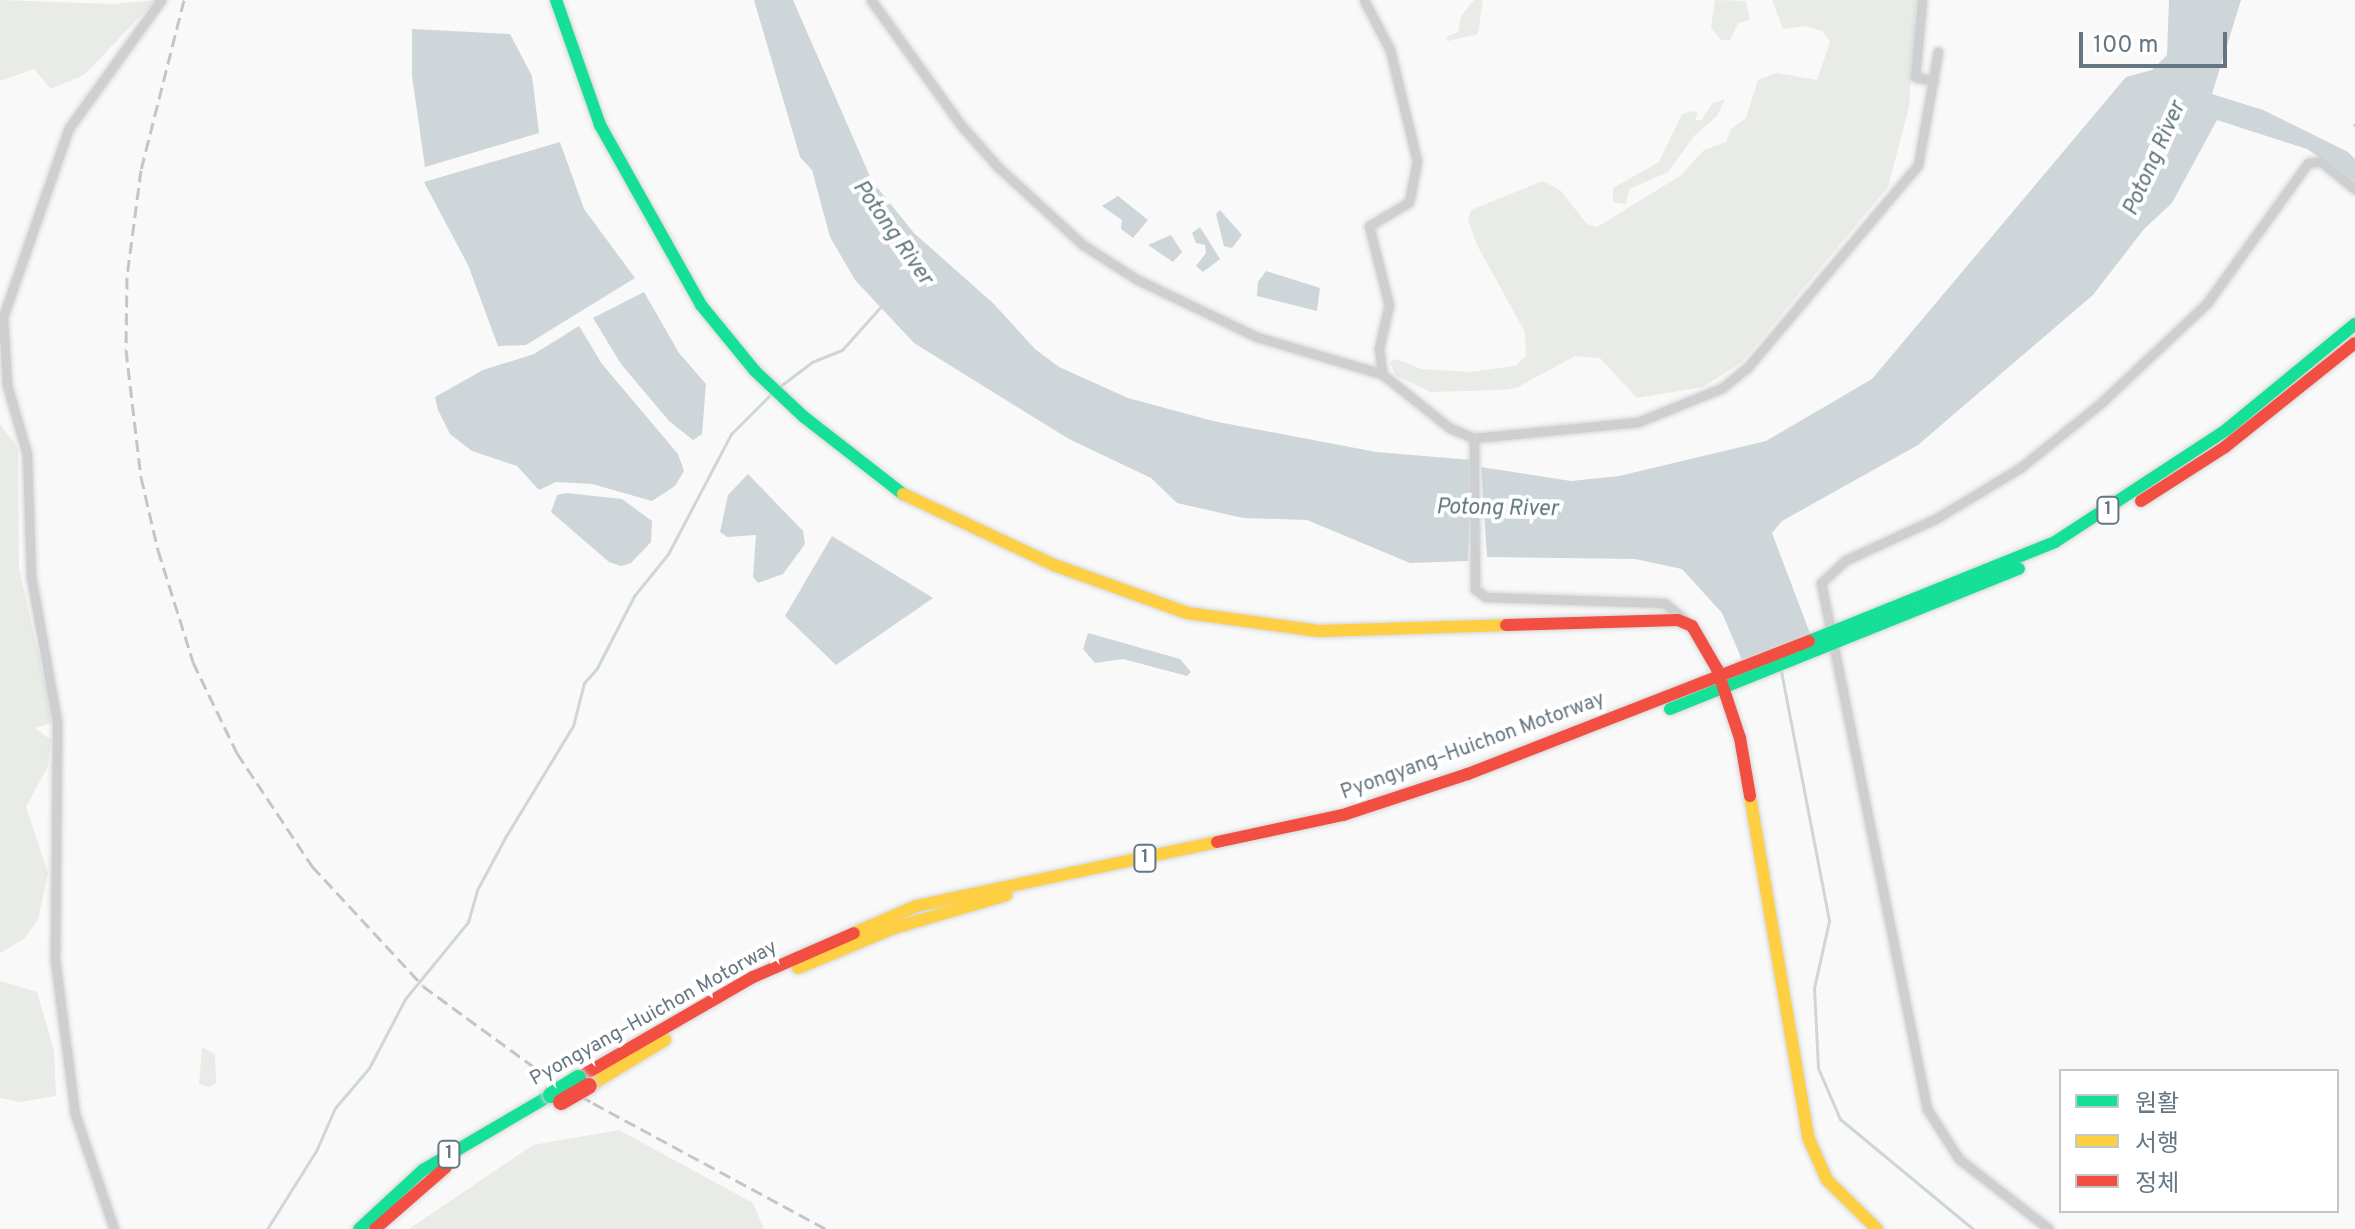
<!DOCTYPE html>
<meta charset="utf-8">
<style>
body{margin:0}
#map{position:relative;width:2355px;height:1229px;overflow:hidden;background:#f9f9f9;font-family:Overpass,"Noto Sans KR",sans-serif}
div>[style]{position:absolute}
[style*='--x']{left:calc(var(--x)*1px);top:calc(var(--y)*1px);width:calc(var(--w)*1px);rotate:calc(var(--a)*1deg)}
.green>*{inset:0;background:#e8ebe6}
.water>*{inset:0;background:#ced6d9}
.stream>*{height:3px;margin:-1.5px;padding:0 1.5px;transform-origin:1.5px;border-radius:1.5px;background:#ced6d9}
.roads{filter:drop-shadow(0 0 2px #d5d6d7) drop-shadow(0 0 2px #d5d6d7)}
.street>*{height:9px;margin:-4.5px;padding:0 4.5px;transform-origin:4.5px;border-radius:4.5px;background:#cecfd0}
.fast>*{height:12px;margin:-6px;padding:0 6px;transform-origin:6px;border-radius:6px;background:#16e098}
.slow>*{height:12px;margin:-6px;padding:0 6px;transform-origin:6px;border-radius:6px;background:#ffcf43}
.jam>*{height:12px;margin:-6px;padding:0 6px;transform-origin:6px;border-radius:6px;background:#f24e42}
.rail>*{height:3px;margin-top:-1.5px;transform-origin:0;background:repeating-linear-gradient(90deg,#c3c5c6 0 12px,transparent 0 18px)}
.bridges{filter:drop-shadow(0 0 2px #d5d6d6) drop-shadow(0 0 2px #d5d6d6)}
.fast-bridge>*{height:16px;margin:-8px;padding:0 8px;transform-origin:8px;border-radius:8px;background:#16e098}
.jam-bridge>*{height:16px;margin:-8px;padding:0 8px;transform-origin:8px;border-radius:8px;background:#f24e42}
span{translate:-50% -50%;white-space:nowrap;text-align:center;line-height:1.15;-webkit-text-stroke:8px #fff;paint-order:stroke}
.shield-label span{padding:2px 6px;background:#fff;border:2px solid;border-radius:6px;-webkit-text-stroke-width:0}
.shield-label{font-size:18px;color:#657683;font-weight:700}
.street-label{font-size:20px;color:#657683}
.water-label{font-size:22px;color:#60757c;font-style:italic}
.legend{position:absolute;left:2059px;top:1069px;width:280px;height:144px;box-sizing:border-box;background:#fff;border:2px solid #c1c8cd;margin:0;padding:10px 14px;list-style:none;font-size:24px;color:#657683}
.legend li{display:flex;align-items:center;gap:16px;height:40px}
.legend b{width:40px;border:2px solid #c1c8cd}
.scale{position:absolute;left:2079px;top:32px;width:148px;height:36px;box-sizing:border-box;border:4px solid #657683;border-top:0;padding-left:10px;font-size:24px;line-height:28px;white-space:nowrap;color:#657683;-webkit-text-stroke:6px #fff;paint-order:stroke}
</style>
<div id="map">
<div class="green">
<div style="clip-path:polygon(0 0,113px 4px,156px 0,84px 75px,51px 89px,34px 69px,0 81px)"></div>
<div style="clip-path:polygon(1474px 0,1483px 0,1478px 34px,1448px 41px,1446px 37px,1458px 32px,1461px 16px)"></div>
<div style="clip-path:polygon(1715px 0,1746px 1px,1750px 20px,1738px 23px,1730px 40px,1721px 40px,1711px 28px)"></div>
<div style="clip-path:polygon(1772px 0,1917px 0,1909px 107px,1888px 187px,1742px 362px,1703px 387px,1637px 398px,1600px 358px,1575px 356px,1516px 388px,1501px 390px,1431px 392px,1395px 375px,1390px 362px,1397px 359px,1421px 369px,1469px 372px,1515px 366px,1526px 356px,1525px 332px,1477px 245px,1468px 219px,1471px 210px,1543px 181px,1560px 190px,1587px 224px,1597px 227px,1680px 176px,1704px 150px,1726px 142px,1731px 129px,1746px 118px,1758px 80px,1776px 73px,1817px 80px,1830px 42px,1822px 31px,1807px 26px,1783px 29px)"></div>
<div style="clip-path:polygon(1725px 99px,1717px 116px,1695px 135px,1668px 172px,1629px 189px,1626px 204px,1613px 202px,1613px 188px,1659px 162px,1682px 114px,1693px 111px,1698px 113px,1695px 120px,1701px 120px,1713px 103px)"></div>
<div style="clip-path:polygon(0 424px,18px 448px,19px 568px,48px 697px,51px 723px,35px 728px,51px 740px,48px 766px,26px 807px,48px 873px,38px 920px,24px 939px,0 953px)"></div>
<div style="clip-path:polygon(0 981px,37px 992px,54px 1050px,56px 1096px,20px 1102px,0 1098px)"></div>
<div style="clip-path:polygon(202px 1047px,215px 1054px,216px 1083px,210px 1087px,199px 1084px)"></div>
<div style="clip-path:polygon(619px 1130px,753px 1203px,764px 1229px,409px 1229px,533px 1145px)"></div>
</div>
<div class="water">
<div style="clip-path:polygon(754px 0,793px 0,872px 181px,914px 233px,994px 304px,1035px 349px,1059px 367px,1128px 398px,1213px 421px,1376px 452px,1472px 460px,1468px 561px,1410px 563px,1307px 520px,1243px 518px,1177px 503px,1151px 478px,1069px 439px,914px 343px,855px 280px,830px 237px,812px 170px,800px 157px)"></div>
<div style="clip-path:polygon(2169px 0,2241px 0,2212px 94px,2263px 110px,2348px 152px,2355px 159px,2355px 182px,2307px 149px,2217px 120px,2172px 203px,2144px 229px,2093px 295px,1918px 445px,1782px 521px,1772px 533px,1811px 636px,1742px 660px,1722px 613px,1682px 569px,1635px 559px,1487px 557px,1481px 467px,1571px 481px,1619px 476px,1766px 441px,1872px 379px,2126px 77px,2152px 70px,2167px 55px)"></div>
<div style="clip-path:polygon(412px 29px,510px 34px,532px 76px,539px 133px,425px 167px,412px 76px)"></div>
<div style="clip-path:polygon(560px 142px,584px 209px,635px 278px,526px 345px,498px 346px,468px 265px,424px 182px)"></div>
<div style="clip-path:polygon(1118px 196px,1148px 220px,1133px 238px,1121px 229px,1122px 220px,1102px 206px)"></div>
<div style="clip-path:polygon(1220px 210px,1242px 235px,1232px 248px,1224px 246px,1216px 214px)"></div>
<div style="clip-path:polygon(1200px 227px,1220px 259px,1203px 272px,1196px 266px,1206px 253px,1205px 245px,1196px 243px,1192px 233px)"></div>
<div style="clip-path:polygon(1171px 235px,1182px 252px,1173px 262px,1148px 245px)"></div>
<div style="clip-path:polygon(1266px 271px,1320px 288px,1317px 311px,1257px 296px,1258px 282px)"></div>
<div style="clip-path:polygon(644px 292px,679px 353px,706px 384px,702px 434px,693px 440px,669px 421px,621px 364px,593px 318px)"></div>
<div style="clip-path:polygon(579px 326px,602px 364px,678px 454px,684px 471px,675px 486px,652px 501px,592px 484px,556px 482px,539px 490px,517px 466px,472px 451px,450px 434px,438px 410px,435px 397px,483px 370px,534px 354px)"></div>
<div style="clip-path:polygon(748px 474px,803px 531px,805px 544px,783px 574px,758px 583px,753px 577px,756px 535px,727px 537px,720px 532px,728px 495px)"></div>
<div style="clip-path:polygon(566px 493px,622px 499px,652px 521px,651px 542px,631px 563px,621px 566px,609px 562px,551px 512px,557px 495px)"></div>
<div style="clip-path:polygon(832px 536px,933px 598px,836px 665px,785px 616px)"></div>
<div style="clip-path:polygon(1088px 633px,1180px 659px,1191px 672px,1187px 676px,1123px 659px,1095px 663px,1083px 649px)"></div>
</div>
<div class="stream">
<div style="--x:2354;--y:125;--w:1;--a:-45"></div>
<div style="--x:779;--y:387;--w:41;--a:-37.1"></div>
<div style="--x:812;--y:362;--w:32;--a:-22"></div>
<div style="--x:842;--y:350;--w:62;--a:-48.3"></div>
<div style="--x:1781;--y:671;--w:255;--a:79.1"></div>
<div style="--x:1829;--y:921;--w:69;--a:102.6"></div>
<div style="--x:1814;--y:988;--w:80;--a:87.1"></div>
<div style="--x:1818;--y:1068;--w:56;--a:66.7"></div>
<div style="--x:1840;--y:1119;--w:173;--a:39.6"></div>
<div style="--x:267;--y:1229;--w:92;--a:-57.9"></div>
<div style="--x:316;--y:1151;--w:47;--a:-66.2"></div>
<div style="--x:335;--y:1108;--w:52;--a:-49.6"></div>
<div style="--x:369;--y:1068;--w:78;--a:-62.4"></div>
<div style="--x:405;--y:999;--w:99;--a:-50.7"></div>
<div style="--x:468;--y:922;--w:33;--a:-74"></div>
<div style="--x:477;--y:890;--w:61;--a:-61.8"></div>
<div style="--x:506;--y:836;--w:129;--a:-58.7"></div>
<div style="--x:573;--y:726;--w:44;--a:-75.7"></div>
<div style="--x:584;--y:683;--w:20;--a:-49"></div>
<div style="--x:597;--y:668;--w:81;--a:-62.8"></div>
<div style="--x:634;--y:596;--w:54;--a:-51"></div>
<div style="--x:668;--y:554;--w:136;--a:-62.3"></div>
<div style="--x:731;--y:434;--w:59;--a:-45"></div>
</div>
<div class="roads">
<div class="street">
<div style="--x:871;--y:0;--w:153;--a:54.3"></div>
<div style="--x:960;--y:124;--w:57;--a:48.5"></div>
<div style="--x:998;--y:167;--w:115;--a:42.5"></div>
<div style="--x:1083;--y:245;--w:65;--a:32.5"></div>
<div style="--x:1138;--y:280;--w:132;--a:25.6"></div>
<div style="--x:1257;--y:337;--w:130;--a:16.5"></div>
<div style="--x:1382;--y:374;--w:87;--a:38.5"></div>
<div style="--x:1450;--y:428;--w:26;--a:23"></div>
<div style="--x:1364;--y:0;--w:56;--a:62.5"></div>
<div style="--x:1390;--y:50;--w:114;--a:76.3"></div>
<div style="--x:1417;--y:161;--w:42;--a:101"></div>
<div style="--x:1409;--y:202;--w:47;--a:149"></div>
<div style="--x:1369;--y:226;--w:81;--a:75.8"></div>
<div style="--x:1389;--y:305;--w:44;--a:103.1"></div>
<div style="--x:1379;--y:348;--w:26;--a:83"></div>
<div style="--x:1922;--y:0;--w:77;--a:95.2"></div>
<div style="--x:1915;--y:77;--w:19;--a:12"></div>
<div style="--x:1692;--y:626;--w:35;--a:-140"></div>
<div style="--x:1665;--y:603;--w:179;--a:-178.1"></div>
<div style="--x:1486;--y:597;--w:14;--a:-144"></div>
<div style="--x:1475;--y:589;--w:151;--a:-90.4"></div>
<div style="--x:1474;--y:438;--w:165;--a:-5.6"></div>
<div style="--x:1638;--y:422;--w:91;--a:-22"></div>
<div style="--x:1722;--y:388;--w:32;--a:-39"></div>
<div style="--x:1747;--y:368;--w:265;--a:-49.9"></div>
<div style="--x:1918;--y:165;--w:115;--a:-80"></div>
<div style="--x:114;--y:1229;--w:121;--a:-108.7"></div>
<div style="--x:75;--y:1114;--w:155;--a:-97.4"></div>
<div style="--x:55;--y:960;--w:238;--a:-89.5"></div>
<div style="--x:57;--y:722;--w:148;--a:-100.1"></div>
<div style="--x:31;--y:576;--w:122;--a:-91.9"></div>
<div style="--x:27;--y:454;--w:72;--a:-106.2"></div>
<div style="--x:7;--y:385;--w:68;--a:-93.4"></div>
<div style="--x:3;--y:317;--w:200;--a:-70.8"></div>
<div style="--x:69;--y:128;--w:158;--a:-54.3"></div>
<div style="--x:2049;--y:1229;--w:114;--a:-142.1"></div>
<div style="--x:1959;--y:1159;--w:59;--a:-122.6"></div>
<div style="--x:1927;--y:1109;--w:537;--a:-101.39"></div>
<div style="--x:1821;--y:583;--w:34;--a:-43"></div>
<div style="--x:1846;--y:560;--w:100;--a:-24.8"></div>
<div style="--x:1937;--y:518;--w:97;--a:-31.1"></div>
<div style="--x:2020;--y:468;--w:105;--a:-38.8"></div>
<div style="--x:2102;--y:402;--w:144;--a:-43.3"></div>
<div style="--x:2207;--y:303;--w:173;--a:-54.2"></div>
<div style="--x:2308;--y:163;--w:12;--a:-9"></div>
<div style="--x:2320;--y:161;--w:45;--a:38.7"></div>
</div>
<div class="fast">
<div style="--x:556;--y:0;--w:133;--a:70.6"></div>
<div style="--x:600;--y:125;--w:206;--a:60.7"></div>
<div style="--x:701;--y:305;--w:85;--a:50.7"></div>
<div style="--x:755;--y:371;--w:67;--a:43.2"></div>
<div style="--x:804;--y:417;--w:125;--a:37.9"></div>
<div style="--x:1809;--y:641;--w:265;--a:-21.9"></div>
<div style="--x:2055;--y:542;--w:204;--a:-33.2"></div>
<div style="--x:2226;--y:430;--w:167;--a:-39.4"></div>
<div style="--x:1670;--y:709;--w:376;--a:-21.9"></div>
<div style="--x:359;--y:1229;--w:87;--a:-42.7"></div>
<div style="--x:423;--y:1170;--w:148;--a:-30.4"></div>
</div>
<div class="slow">
<div style="--x:903;--y:494;--w:167;--a:25.2"></div>
<div style="--x:1054;--y:565;--w:141;--a:19.8"></div>
<div style="--x:1187;--y:613;--w:133;--a:7.8"></div>
<div style="--x:1319;--y:631;--w:187;--a:-1.8"></div>
<div style="--x:1750;--y:796;--w:346;--a:80.3"></div>
<div style="--x:1808;--y:1137;--w:47;--a:66.2"></div>
<div style="--x:1827;--y:1180;--w:70;--a:44.4"></div>
<div style="--x:854;--y:933;--w:68;--a:-23.5"></div>
<div style="--x:916;--y:906;--w:308;--a:-12"></div>
<div style="--x:798;--y:968;--w:104;--a:-22.6"></div>
<div style="--x:894;--y:928;--w:117;--a:-16.4"></div>
<div style="--x:589;--y:1086;--w:89;--a:-31.2"></div>
</div>
<div class="jam">
<div style="--x:2141;--y:501;--w:100;--a:-32.7"></div>
<div style="--x:2225;--y:447;--w:166;--a:-38.7"></div>
<div style="--x:1506;--y:625;--w:172;--a:-1.7"></div>
<div style="--x:1678;--y:620;--w:15;--a:23"></div>
<div style="--x:1692;--y:626;--w:50;--a:59.8"></div>
<div style="--x:1717;--y:669;--w:73;--a:71.6"></div>
<div style="--x:1740;--y:738;--w:59;--a:80.2"></div>
<div style="--x:1217;--y:842;--w:129;--a:-12.1"></div>
<div style="--x:1343;--y:815;--w:132;--a:-18.2"></div>
<div style="--x:1468;--y:774;--w:366;--a:-21.3"></div>
<div style="--x:578;--y:1078;--w:202;--a:-30"></div>
<div style="--x:753;--y:977;--w:110;--a:-23.5"></div>
<div style="--x:375;--y:1229;--w:94;--a:-41.1"></div>
</div>
</div>
<div class="rail">
<div style="--x:184;--y:0;--w:175;--a:104.2"></div>
<div style="--x:141;--y:170;--w:108;--a:97.5"></div>
<div style="--x:127;--y:277;--w:73;--a:90.8"></div>
<div style="--x:126;--y:350;--w:128;--a:83.3"></div>
<div style="--x:141;--y:477;--w:75;--a:76.9"></div>
<div style="--x:158;--y:550;--w:117;--a:72.6"></div>
<div style="--x:193;--y:662;--w:101;--a:64.2"></div>
<div style="--x:237;--y:753;--w:136;--a:56.4"></div>
<div style="--x:312;--y:866;--w:163;--a:47.2"></div>
<div style="--x:423;--y:986;--w:137;--a:36.1"></div>
<div style="--x:534;--y:1067;--w:69;--a:31.4"></div>
<div style="--x:593;--y:1103;--w:265;--a:28.4"></div>
</div>
<div class="bridges">
<div class="fast-bridge">
<div style="--x:551;--y:1095;--w:32;--a:-32"></div>
</div>
<div class="jam-bridge">
<div style="--x:561;--y:1102;--w:32;--a:-30"></div>
</div>
</div>
<div class="shield-label">
<span style="left:2108px;top:510px">1</span>
<span style="left:1145px;top:858px">1</span>
<span style="left:449px;top:1154px">1</span>
</div>
<div class="street-label">
<span style="left:1473px;top:747px;rotate:-20deg">Pyongyang–Huichon Motorway</span>
<span style="left:654px;top:1014px;rotate:-29deg">Pyongyang–Huichon Motorway</span>
</div>
<div class="water-label">
<span style="left:2155px;top:159px;rotate:-66deg">Potong River</span>
<span style="left:892px;top:233px;rotate:55deg">Potong River</span>
<span style="left:1497px;top:509px;rotate:1deg">Potong River</span>
</div>
<ul class="legend">
<li><b style="height:10px;background:#16e098"></b>원활</li>
<li><b style="height:10px;background:#ffcf43"></b>서행</li>
<li><b style="height:10px;background:#f24e42"></b>정체</li>
</ul>
<div class="scale">100 m</div>
</div>
